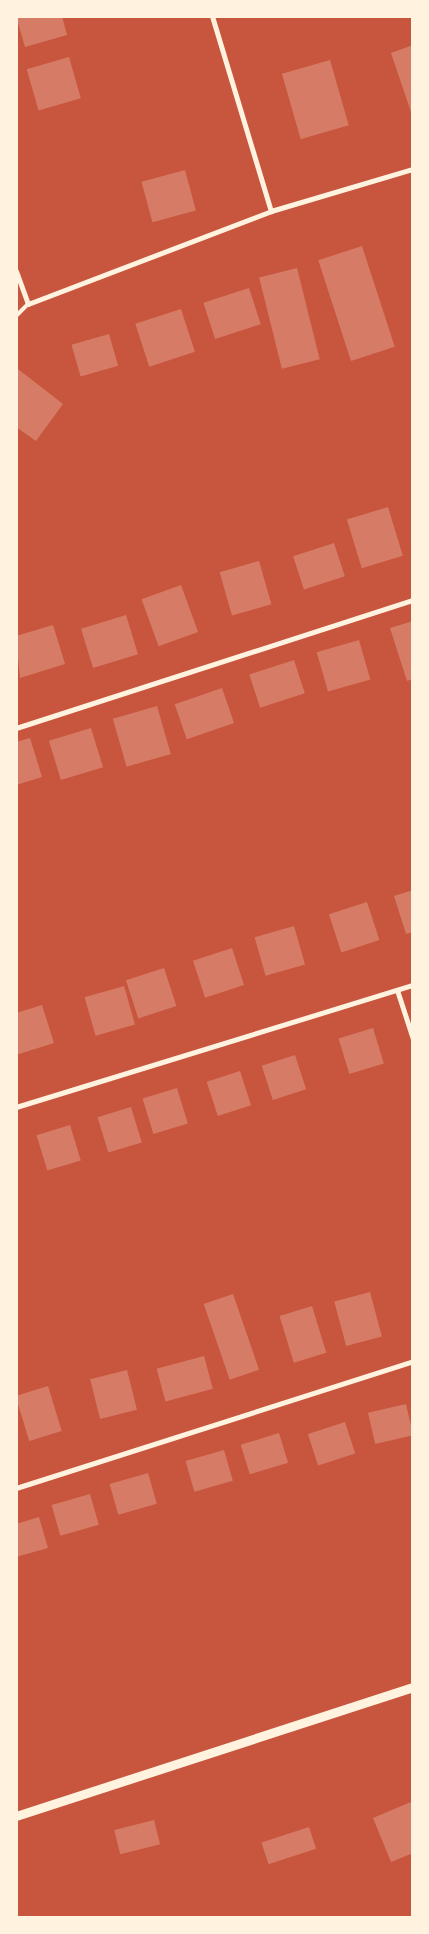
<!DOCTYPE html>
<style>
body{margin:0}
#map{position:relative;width:429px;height:1934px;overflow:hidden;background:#c8553d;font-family:"Times New Roman",serif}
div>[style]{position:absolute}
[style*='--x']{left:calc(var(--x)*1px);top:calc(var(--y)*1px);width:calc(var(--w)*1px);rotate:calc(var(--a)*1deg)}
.building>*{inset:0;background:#d67c66;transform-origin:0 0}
.service>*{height:4px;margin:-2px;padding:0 2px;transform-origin:2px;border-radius:2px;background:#fff3e0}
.minor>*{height:5px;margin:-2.5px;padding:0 2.5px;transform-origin:2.5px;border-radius:2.5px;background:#fff3e0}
.tertiary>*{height:9px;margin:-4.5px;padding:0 4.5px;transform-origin:4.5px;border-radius:4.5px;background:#fff3e0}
span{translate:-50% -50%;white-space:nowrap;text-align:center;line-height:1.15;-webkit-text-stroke:5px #fff3e0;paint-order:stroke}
.frame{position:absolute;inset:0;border:18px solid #fff3e0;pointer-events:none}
</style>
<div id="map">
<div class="building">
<div style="clip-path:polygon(16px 16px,62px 16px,67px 35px,25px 47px)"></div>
<div style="clip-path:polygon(413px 45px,413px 115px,412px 115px,391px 53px)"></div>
<div style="left:69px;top:57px;width:43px;height:44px;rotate:74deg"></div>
<div style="left:330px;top:60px;width:68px;height:50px;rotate:74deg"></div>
<div style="left:185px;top:170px;width:42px;height:45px;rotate:75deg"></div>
<div style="left:362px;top:246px;width:106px;height:46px;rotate:72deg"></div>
<div style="left:297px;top:268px;width:94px;height:39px;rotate:76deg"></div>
<div style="left:249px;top:288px;width:38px;height:48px;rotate:72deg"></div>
<div style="left:181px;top:309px;width:45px;height:48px;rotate:72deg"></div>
<div style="left:109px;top:334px;width:33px;height:39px;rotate:74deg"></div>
<div style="clip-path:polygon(18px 369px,63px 404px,36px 441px,16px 427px)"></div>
<div style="left:388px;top:507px;width:51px;height:43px;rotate:73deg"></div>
<div style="left:334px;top:543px;width:35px;height:43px;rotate:72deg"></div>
<div style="left:259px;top:561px;width:45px;height:41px;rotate:74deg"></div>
<div style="left:181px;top:585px;width:50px;height:42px;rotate:70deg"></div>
<div style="left:126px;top:615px;width:41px;height:47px;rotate:73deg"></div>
<div style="clip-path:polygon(413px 621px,413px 679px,407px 681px,390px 628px)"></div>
<div style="clip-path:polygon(53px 625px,65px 664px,20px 678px,16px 636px)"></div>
<div style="left:359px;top:640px;width:41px;height:44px;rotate:74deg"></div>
<div style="left:294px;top:660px;width:35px;height:47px;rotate:72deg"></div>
<div style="left:222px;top:688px;width:37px;height:50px;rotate:71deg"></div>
<div style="left:157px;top:706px;width:50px;height:46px;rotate:74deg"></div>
<div style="left:91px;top:728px;width:41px;height:44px;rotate:73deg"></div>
<div style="clip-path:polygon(30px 738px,42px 777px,16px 785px,16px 742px)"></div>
<div style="clip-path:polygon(413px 890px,413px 932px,406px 934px,394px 896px)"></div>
<div style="left:367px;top:902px;width:40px;height:40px;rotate:72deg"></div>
<div style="left:294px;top:926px;width:40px;height:41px;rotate:74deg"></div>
<div style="left:232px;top:948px;width:39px;height:41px;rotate:72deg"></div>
<div style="left:164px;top:968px;width:40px;height:40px;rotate:72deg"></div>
<div style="left:124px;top:986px;width:40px;height:41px;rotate:74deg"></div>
<div style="clip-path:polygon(42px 1005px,54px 1043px,16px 1055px,16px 1013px)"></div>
<div style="left:373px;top:1028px;width:37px;height:36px;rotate:73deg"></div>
<div style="left:295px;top:1055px;width:36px;height:35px;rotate:72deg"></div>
<div style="left:240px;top:1071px;width:36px;height:35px;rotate:72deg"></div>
<div style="left:177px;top:1088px;width:37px;height:36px;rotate:73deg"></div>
<div style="left:131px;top:1107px;width:37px;height:35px;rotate:73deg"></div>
<div style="left:70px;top:1125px;width:37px;height:35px;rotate:73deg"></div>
<div style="left:370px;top:1292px;width:46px;height:37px;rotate:75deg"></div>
<div style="left:233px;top:1294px;width:80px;height:31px;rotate:71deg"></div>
<div style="left:312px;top:1306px;width:49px;height:34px;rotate:73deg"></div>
<div style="left:204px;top:1356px;width:34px;height:49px;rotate:75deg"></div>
<div style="left:127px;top:1370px;width:41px;height:38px;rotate:76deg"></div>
<div style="left:48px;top:1386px;width:47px;height:34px;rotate:73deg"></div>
<div style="left:406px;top:1404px;width:32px;height:39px;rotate:77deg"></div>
<div style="left:345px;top:1422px;width:33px;height:39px;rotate:72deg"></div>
<div style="left:279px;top:1433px;width:31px;height:40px;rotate:73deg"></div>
<div style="left:224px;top:1450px;width:32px;height:40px;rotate:74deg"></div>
<div style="left:148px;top:1473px;width:32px;height:40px;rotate:74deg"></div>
<div style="left:90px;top:1494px;width:32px;height:40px;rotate:74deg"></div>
<div style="clip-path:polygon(39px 1517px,48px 1548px,16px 1557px,16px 1524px)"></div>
<div style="clip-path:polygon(413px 1801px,413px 1853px,391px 1862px,373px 1818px)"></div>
<div style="left:154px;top:1820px;width:25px;height:41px;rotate:76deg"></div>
<div style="left:309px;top:1827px;width:23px;height:50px;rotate:72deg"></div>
</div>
<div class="service">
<div style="--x:16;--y:316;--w:17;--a:-45"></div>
</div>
<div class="minor">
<div style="--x:212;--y:16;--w:204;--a:73.2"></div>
<div style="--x:16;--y:271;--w:35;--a:70"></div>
<div style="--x:28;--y:304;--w:260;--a:-20.9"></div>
<div style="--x:271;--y:211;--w:148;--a:-16.5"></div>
<div style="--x:16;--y:728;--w:417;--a:-17.9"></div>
<div style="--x:397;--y:990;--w:52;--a:71.9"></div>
<div style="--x:16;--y:1107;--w:415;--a:-17.1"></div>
<div style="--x:16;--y:1488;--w:417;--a:-17.7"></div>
</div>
<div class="tertiary">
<div style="--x:16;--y:1816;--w:417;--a:-18"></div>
</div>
<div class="frame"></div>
</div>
